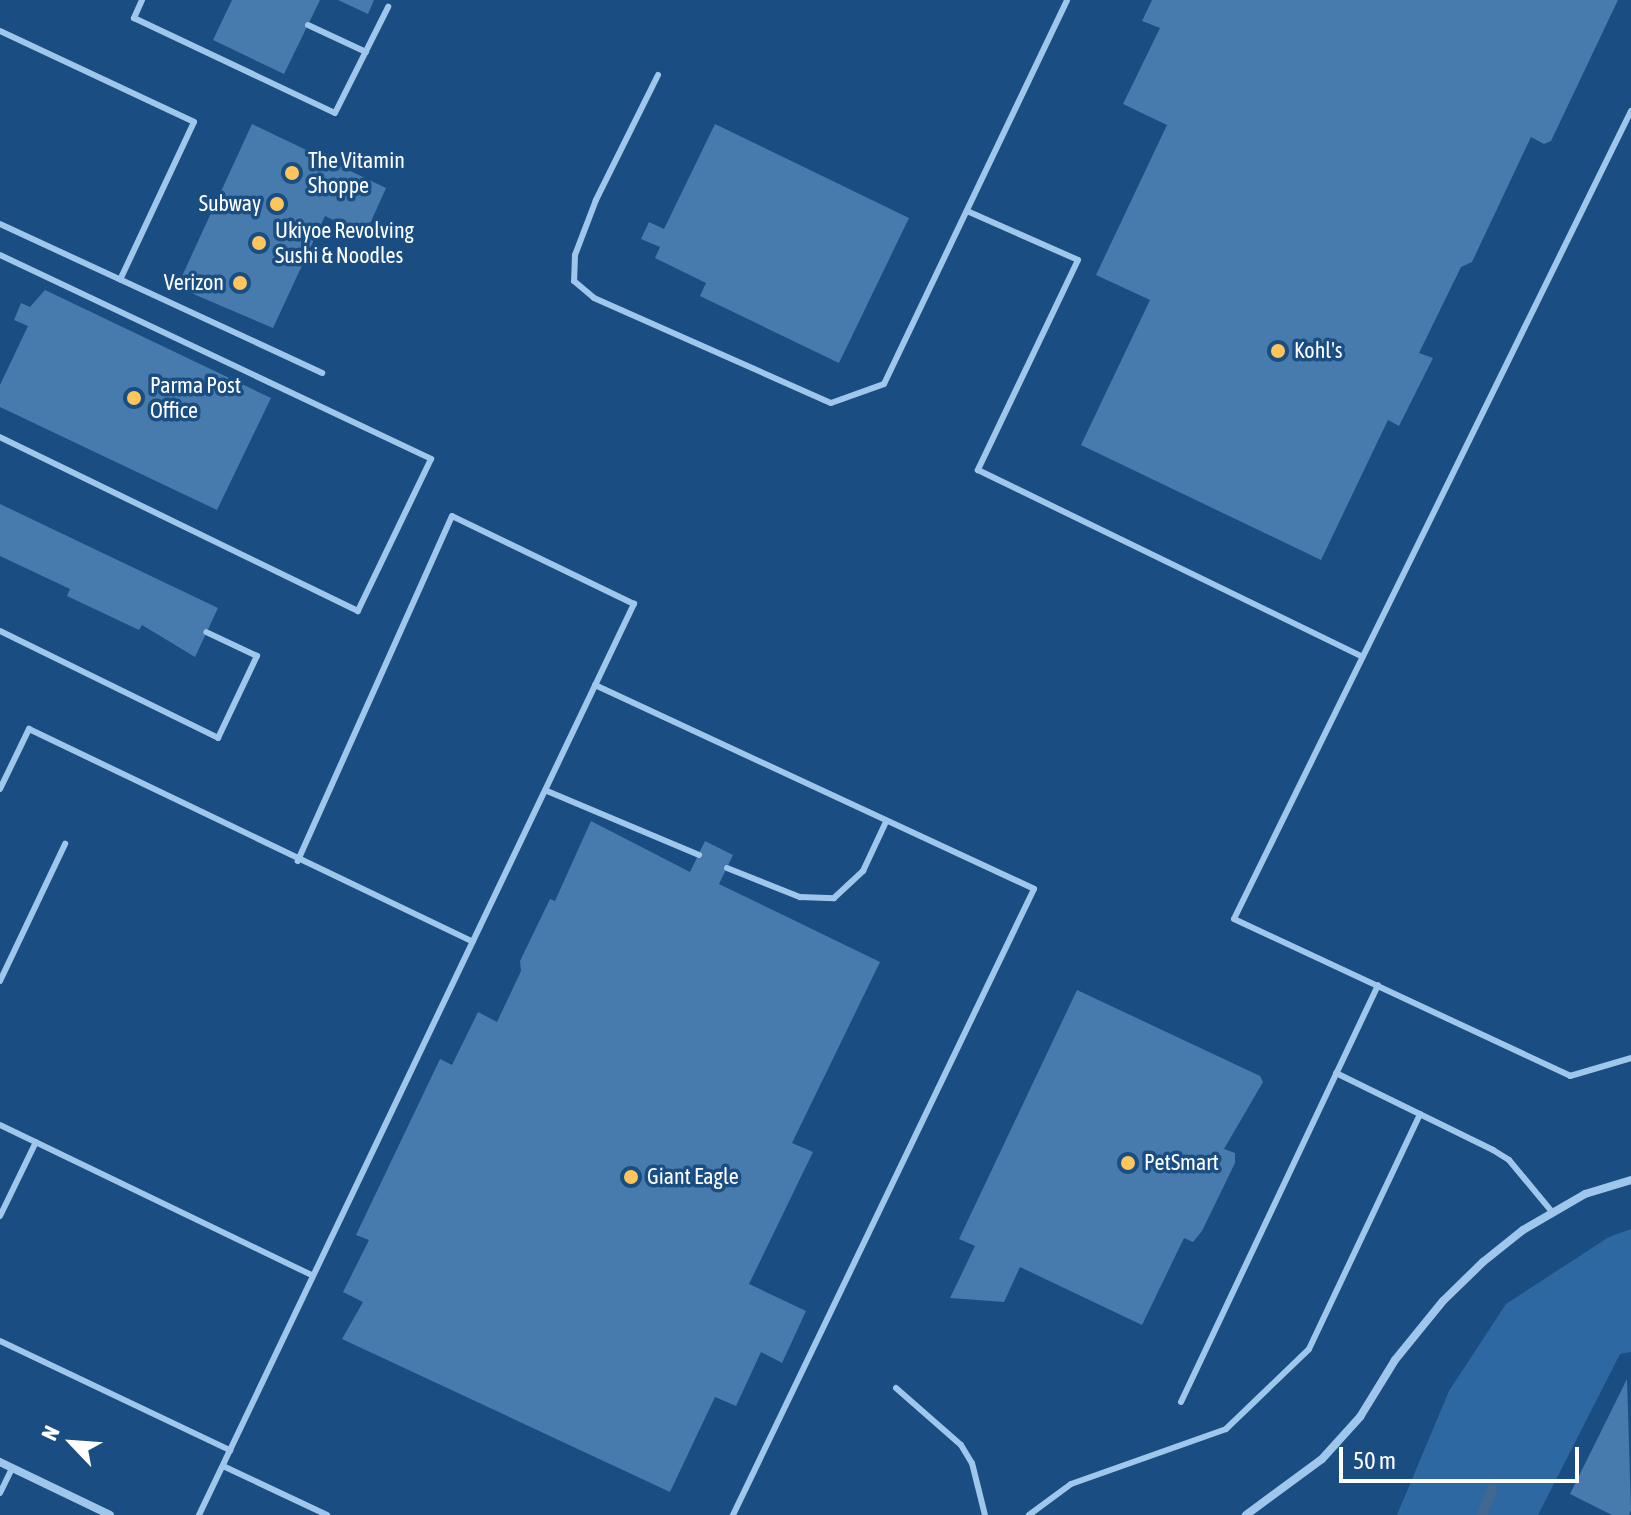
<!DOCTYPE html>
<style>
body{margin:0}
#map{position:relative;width:1631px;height:1515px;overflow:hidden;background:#1a4e83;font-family:"Asap Condensed",sans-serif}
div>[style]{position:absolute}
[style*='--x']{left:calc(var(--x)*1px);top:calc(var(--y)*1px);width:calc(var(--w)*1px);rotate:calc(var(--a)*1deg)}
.green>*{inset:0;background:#2d68a2}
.stream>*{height:10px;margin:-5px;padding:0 5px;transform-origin:5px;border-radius:5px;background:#426890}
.building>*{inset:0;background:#477bae}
.service>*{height:6px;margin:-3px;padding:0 3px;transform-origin:3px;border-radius:3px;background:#9fc6eb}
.minor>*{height:8px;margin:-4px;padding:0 4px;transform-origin:4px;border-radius:4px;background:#9fc6eb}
.dots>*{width:22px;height:22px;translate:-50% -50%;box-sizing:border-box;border:4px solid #1a4e83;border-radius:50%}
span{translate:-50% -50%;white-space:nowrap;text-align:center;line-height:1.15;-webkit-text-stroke:7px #1a4e83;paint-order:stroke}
.poi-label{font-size:22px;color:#fff}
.left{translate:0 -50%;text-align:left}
.right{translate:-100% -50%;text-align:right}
.north{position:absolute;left:32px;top:1403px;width:80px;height:80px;-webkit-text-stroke:6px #1a4e83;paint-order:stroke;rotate:295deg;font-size:22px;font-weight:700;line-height:32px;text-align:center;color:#fff}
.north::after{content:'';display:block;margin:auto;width:28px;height:36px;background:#fff;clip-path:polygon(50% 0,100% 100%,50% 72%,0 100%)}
.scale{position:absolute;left:1339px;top:1447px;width:240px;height:36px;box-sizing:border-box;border:4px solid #fff;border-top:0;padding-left:10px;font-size:24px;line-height:28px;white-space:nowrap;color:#fff;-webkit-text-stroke:6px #1a4e83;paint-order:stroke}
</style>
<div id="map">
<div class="green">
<div style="clip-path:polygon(1631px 1229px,1631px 1352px,1620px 1354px,1538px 1515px,1397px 1515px,1449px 1391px,1506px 1304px,1609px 1237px)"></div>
</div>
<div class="stream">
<div style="--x:1482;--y:1515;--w:28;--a:-69"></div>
</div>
<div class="building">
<div style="clip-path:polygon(232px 0,320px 0,284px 74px,213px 40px)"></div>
<div style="clip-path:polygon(338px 0,374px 0,368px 14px)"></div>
<div style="clip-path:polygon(1152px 0,1618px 0,1551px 141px,1544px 144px,1531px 137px,1472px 262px,1461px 267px,1419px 353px,1433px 358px,1399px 426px,1388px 420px,1321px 560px,1081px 445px,1150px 300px,1096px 275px,1167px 125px,1123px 104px,1160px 28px,1142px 21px)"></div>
<div style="clip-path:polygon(252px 124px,386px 188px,365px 235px,325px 216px,273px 328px,177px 287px)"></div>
<div style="clip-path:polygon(715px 124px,909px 218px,839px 363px,700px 296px,706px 283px,655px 258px,660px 247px,641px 239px,649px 222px,664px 229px)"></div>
<div style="clip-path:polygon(45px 290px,271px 398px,217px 510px,0 407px,0 385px,28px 326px,14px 320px,21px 303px,30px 307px)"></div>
<div style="clip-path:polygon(0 504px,218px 608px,195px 657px,142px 625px,139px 630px,67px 596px,70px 589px,0 556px)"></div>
<div style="clip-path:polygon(591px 821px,690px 872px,705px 841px,733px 855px,719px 884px,880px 962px,792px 1143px,813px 1152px,749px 1284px,806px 1311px,782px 1363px,761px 1352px,736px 1406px,715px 1397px,670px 1492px,342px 1339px,363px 1302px,343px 1292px,369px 1240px,356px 1235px,440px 1059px,452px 1065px,478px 1012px,497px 1022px,521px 971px,520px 961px,550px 899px,555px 901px)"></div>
<div style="clip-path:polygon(1077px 990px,1260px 1076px,1263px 1082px,1224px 1149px,1235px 1153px,1235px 1163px,1202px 1231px,1193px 1242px,1184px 1238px,1142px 1325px,1020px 1267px,1004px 1302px,950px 1298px,975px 1246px,959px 1239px)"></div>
<div style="clip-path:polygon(1627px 1379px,1631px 1510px,1629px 1515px,1612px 1515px,1570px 1494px)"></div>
</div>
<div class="service">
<div style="--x:142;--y:0;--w:20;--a:114"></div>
<div style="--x:134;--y:18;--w:222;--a:25.3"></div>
<div style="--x:335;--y:113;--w:119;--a:-63.4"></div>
<div style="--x:308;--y:25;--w:64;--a:25"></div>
<div style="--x:0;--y:31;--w:214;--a:25.1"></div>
<div style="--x:194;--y:122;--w:174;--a:115.1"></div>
<div style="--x:658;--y:75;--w:140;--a:116.4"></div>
<div style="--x:596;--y:200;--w:59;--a:110.9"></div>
<div style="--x:575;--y:255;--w:26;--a:92"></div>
<div style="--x:574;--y:281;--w:26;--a:40"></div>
<div style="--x:594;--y:298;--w:259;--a:23.9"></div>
<div style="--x:831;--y:403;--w:56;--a:-19.7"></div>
<div style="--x:884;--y:384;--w:425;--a:-64.5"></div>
<div style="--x:1631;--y:111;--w:900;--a:116.17"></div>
<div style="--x:1234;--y:919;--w:371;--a:25"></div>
<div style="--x:1570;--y:1076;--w:64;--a:-16.4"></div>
<div style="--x:967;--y:211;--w:121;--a:23.8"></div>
<div style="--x:1078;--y:260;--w:233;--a:115.5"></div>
<div style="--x:978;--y:470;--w:426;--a:25.9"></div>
<div style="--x:0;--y:224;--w:355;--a:24.8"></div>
<div style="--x:0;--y:255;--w:477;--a:25.3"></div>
<div style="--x:431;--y:459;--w:169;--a:115.7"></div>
<div style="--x:358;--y:611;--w:398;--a:-154.1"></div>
<div style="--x:0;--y:631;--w:243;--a:26.1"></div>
<div style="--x:218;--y:738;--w:91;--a:-64.6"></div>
<div style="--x:257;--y:656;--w:56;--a:-154.8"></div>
<div style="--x:595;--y:685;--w:484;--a:24.9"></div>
<div style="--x:1034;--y:889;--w:695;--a:115.68"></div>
<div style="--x:0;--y:789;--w:67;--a:-64.2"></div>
<div style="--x:29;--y:729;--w:492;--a:25.6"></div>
<div style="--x:547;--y:791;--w:165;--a:22.8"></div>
<div style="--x:727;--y:868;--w:79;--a:21.7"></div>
<div style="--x:800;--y:897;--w:34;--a:2"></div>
<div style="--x:834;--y:898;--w:40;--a:-43"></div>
<div style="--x:863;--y:871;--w:54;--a:-64.9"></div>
<div style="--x:0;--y:981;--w:152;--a:-64.6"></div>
<div style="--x:1336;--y:1073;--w:175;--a:26.1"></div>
<div style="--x:1493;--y:1150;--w:19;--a:32"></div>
<div style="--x:1509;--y:1160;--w:69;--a:50.3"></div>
<div style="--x:0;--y:1125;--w:345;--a:25.7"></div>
<div style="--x:0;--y:1216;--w:82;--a:-64.1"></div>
<div style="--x:0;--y:1341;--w:255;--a:25.4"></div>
<div style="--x:896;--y:1388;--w:86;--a:41.2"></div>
<div style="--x:961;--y:1445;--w:21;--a:59"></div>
<div style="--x:972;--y:1463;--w:54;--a:76"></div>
<div style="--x:1181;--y:1402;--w:461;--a:-64.7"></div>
<div style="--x:223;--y:1466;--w:115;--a:25.2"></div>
<div style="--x:0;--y:1493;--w:28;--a:-64"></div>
<div style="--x:199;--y:1515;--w:1010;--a:-64.48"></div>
<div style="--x:634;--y:604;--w:202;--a:-154.2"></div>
<div style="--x:452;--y:516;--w:378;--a:114.1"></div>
<div style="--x:1029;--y:1515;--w:52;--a:-36.4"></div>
<div style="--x:1071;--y:1484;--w:164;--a:-19.5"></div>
<div style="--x:1226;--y:1429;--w:115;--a:-43.9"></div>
<div style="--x:1309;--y:1349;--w:260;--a:-64.7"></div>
</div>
<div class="minor">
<div style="--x:0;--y:1462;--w:122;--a:25.7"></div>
<div style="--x:1246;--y:1515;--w:94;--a:-36.4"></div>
<div style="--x:1322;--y:1459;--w:57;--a:-47.9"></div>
<div style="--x:1360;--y:1417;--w:67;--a:-58.4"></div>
<div style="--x:1395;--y:1360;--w:76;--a:-50.9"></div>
<div style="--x:1443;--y:1301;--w:56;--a:-44.3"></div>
<div style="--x:1483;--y:1262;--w:51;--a:-38.7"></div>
<div style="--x:1523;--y:1230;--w:72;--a:-30.1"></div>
<div style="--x:1585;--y:1194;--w:48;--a:-16.9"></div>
</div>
<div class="dots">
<div style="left:292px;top:173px;background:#fdc55b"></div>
<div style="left:277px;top:204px;background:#fdc55b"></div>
<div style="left:259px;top:243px;background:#fdc55b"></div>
<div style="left:240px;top:283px;background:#fdc55b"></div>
<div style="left:1278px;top:351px;background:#fdc55b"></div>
<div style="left:134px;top:398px;background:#fdc55b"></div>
<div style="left:1128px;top:1163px;background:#fdc55b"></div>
<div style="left:631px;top:1177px;background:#fdc55b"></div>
</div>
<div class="poi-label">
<span class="left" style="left:308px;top:173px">The Vitamin<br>Shoppe</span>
<span class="right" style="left:261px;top:204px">Subway</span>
<span class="left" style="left:275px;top:243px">Ukiyoe Revolving<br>Sushi &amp; Noodles</span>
<span class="right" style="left:224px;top:283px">Verizon</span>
<span class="left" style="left:1294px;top:351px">Kohl's</span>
<span class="left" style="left:150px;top:398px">Parma Post<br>Office</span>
<span class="left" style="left:1144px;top:1163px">PetSmart</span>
<span class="left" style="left:647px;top:1177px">Giant Eagle</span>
</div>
<div class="north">N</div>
<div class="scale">50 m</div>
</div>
